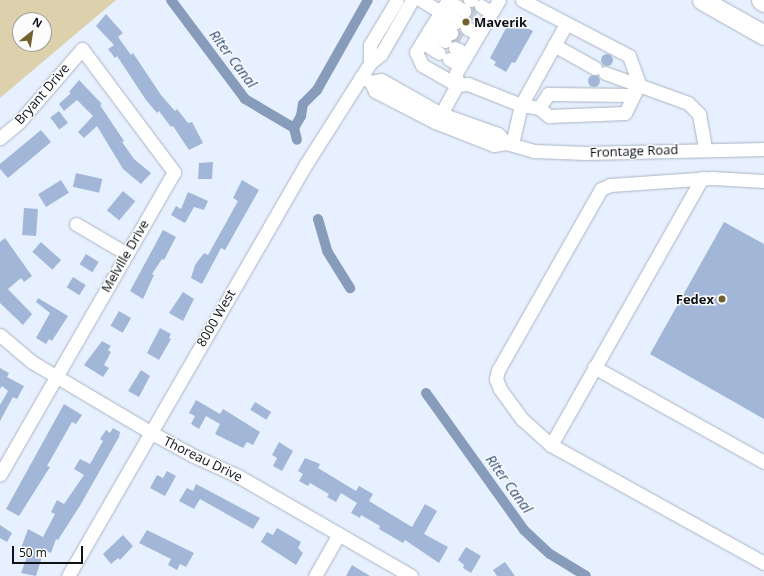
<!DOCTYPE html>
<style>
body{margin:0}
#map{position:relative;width:764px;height:576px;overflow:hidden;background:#e6f0fe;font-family:"Open Sans",sans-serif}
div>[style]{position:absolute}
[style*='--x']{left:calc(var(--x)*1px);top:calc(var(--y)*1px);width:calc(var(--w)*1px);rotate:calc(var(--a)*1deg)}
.green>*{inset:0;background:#ddd1ad}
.canal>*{height:10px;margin:-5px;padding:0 5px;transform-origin:5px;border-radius:5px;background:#879bba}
.building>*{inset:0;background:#a2b7d7;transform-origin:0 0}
.round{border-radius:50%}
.minor-tunnel>*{height:13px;margin-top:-6.5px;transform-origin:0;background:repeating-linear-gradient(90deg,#c6cfdb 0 13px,transparent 0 19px)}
.roads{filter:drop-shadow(0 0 1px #abb4c2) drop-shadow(0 0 1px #abb4c2)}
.minor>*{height:13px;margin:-6.5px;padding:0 6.5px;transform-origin:6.5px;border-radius:6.5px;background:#fff}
.highway>*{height:19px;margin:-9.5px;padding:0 9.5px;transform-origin:9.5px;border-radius:9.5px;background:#fff}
.dots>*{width:11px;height:11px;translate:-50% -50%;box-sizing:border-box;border:2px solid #fcfcfc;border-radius:50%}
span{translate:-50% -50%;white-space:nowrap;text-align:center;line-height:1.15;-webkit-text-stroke:3px #fcfcfc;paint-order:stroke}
.poi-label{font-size:13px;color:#0e1116;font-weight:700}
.left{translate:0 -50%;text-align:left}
.right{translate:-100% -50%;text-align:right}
.street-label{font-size:13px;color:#0e1116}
.water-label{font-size:14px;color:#2e4b76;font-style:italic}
.north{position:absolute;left:12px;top:12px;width:40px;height:40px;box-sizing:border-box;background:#fcfcfc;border:1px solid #9d9ea0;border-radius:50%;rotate:30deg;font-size:11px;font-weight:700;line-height:16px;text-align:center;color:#0e1116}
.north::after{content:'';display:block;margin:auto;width:14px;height:18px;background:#71612f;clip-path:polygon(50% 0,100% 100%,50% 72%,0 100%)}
.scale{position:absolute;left:12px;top:546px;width:71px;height:18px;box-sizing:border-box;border:2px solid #0e1116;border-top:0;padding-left:5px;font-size:12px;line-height:14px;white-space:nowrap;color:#0e1116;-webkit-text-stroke:3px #fcfcfc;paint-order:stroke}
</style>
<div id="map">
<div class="green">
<div style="clip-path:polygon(evenodd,0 0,116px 0,0 98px,0 0,20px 20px,44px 20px,44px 44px,20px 44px,20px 20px)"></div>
</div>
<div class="canal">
<div style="--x:171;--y:0;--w:124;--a:53.2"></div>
<div style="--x:245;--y:99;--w:57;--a:30.6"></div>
<div style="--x:294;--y:128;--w:12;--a:76"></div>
<div style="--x:294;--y:128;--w:14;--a:-60"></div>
<div style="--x:301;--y:116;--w:12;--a:-81"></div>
<div style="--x:303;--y:104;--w:20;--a:-45"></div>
<div style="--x:317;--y:90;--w:103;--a:-60.5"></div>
<div style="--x:318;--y:219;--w:33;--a:74"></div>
<div style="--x:327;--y:251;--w:44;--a:58.1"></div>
<div style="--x:426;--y:393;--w:168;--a:54.4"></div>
<div style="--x:524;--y:530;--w:35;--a:43"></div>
<div style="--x:550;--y:554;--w:42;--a:31.4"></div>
</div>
<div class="building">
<div style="clip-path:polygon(473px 7px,477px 13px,471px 21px,465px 21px,471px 15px)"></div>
<div style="clip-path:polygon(106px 14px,123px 33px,118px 37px,131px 55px,133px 53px,161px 95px,175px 111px,177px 109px,188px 123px,192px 122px,203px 143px,189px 150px,173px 126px,171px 127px,159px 111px,157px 113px,146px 100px,117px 56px,115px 58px,108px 49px,114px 45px,96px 26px)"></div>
<div style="clip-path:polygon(511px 19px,533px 31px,515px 63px,512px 62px,506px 72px,494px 65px,496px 62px,490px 58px)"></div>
<div class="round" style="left:601px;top:54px;width:12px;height:12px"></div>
<div class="round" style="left:588px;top:75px;width:12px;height:12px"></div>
<div style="clip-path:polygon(79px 80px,102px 104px,100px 105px,124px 141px,122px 142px,134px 159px,151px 173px,141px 184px,123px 169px,97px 126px,84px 138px,78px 132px,93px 116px,77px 100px,64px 111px,59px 104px,71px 93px,69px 92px)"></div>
<div style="left:59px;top:111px;width:15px;height:11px;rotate:53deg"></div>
<div style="clip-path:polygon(41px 130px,51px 142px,8px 178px,0 169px,0 164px)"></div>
<div style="clip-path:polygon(213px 162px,212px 179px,198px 179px,199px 163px)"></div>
<div style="left:76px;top:173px;width:27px;height:14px;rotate:13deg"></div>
<div style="left:61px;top:180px;width:15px;height:27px;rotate:58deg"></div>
<div style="clip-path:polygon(242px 180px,259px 190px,225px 250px,221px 248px,202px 284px,191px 278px,195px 265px,204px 253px,208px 255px,238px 201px,233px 198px)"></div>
<div style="left:123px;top:191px;width:16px;height:25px;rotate:40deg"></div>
<div style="clip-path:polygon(188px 192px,208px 201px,204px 210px,194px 207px,185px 223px,171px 215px,176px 206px,181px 209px)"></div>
<div style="left:24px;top:208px;width:14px;height:27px;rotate:4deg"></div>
<div style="clip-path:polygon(724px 222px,764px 244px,764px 419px,650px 354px)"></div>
<div style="clip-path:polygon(163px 230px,176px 237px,164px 260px,162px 259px,152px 274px,154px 275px,143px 299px,130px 291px)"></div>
<div style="clip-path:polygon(5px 238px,32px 276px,24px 282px,21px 278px,8px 289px,32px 314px,23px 325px,0 303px,0 242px)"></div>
<div style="left:41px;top:242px;width:27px;height:13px;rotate:42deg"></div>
<div style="left:86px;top:254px;width:15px;height:12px;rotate:32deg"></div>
<div style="left:73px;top:277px;width:15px;height:12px;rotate:32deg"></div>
<div style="clip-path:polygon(183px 292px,194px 299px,183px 321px,169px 313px)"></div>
<div style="clip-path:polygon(38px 298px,68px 316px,52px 341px,49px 339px,46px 344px,36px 338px,50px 313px,36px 302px)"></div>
<div style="left:119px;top:311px;width:14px;height:17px;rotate:30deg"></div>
<div style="clip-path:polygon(160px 328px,171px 334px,169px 338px,171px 339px,159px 360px,147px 353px)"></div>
<div style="clip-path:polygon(102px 341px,111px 346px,108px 350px,111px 352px,104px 365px,109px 368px,103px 377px,84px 365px)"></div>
<div style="clip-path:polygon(0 368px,9px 373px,7px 377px,24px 386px,17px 399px,13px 397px,0 421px,0 405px,8px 391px,2px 386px,0 389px)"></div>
<div style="clip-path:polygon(141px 370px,150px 376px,139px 397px,128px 391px)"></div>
<div style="clip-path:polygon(196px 400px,220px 414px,223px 409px,260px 432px,253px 445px,247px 442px,243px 448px,215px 434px,220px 424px,206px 416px,199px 429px,191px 424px,195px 416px,189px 413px)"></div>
<div style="left:255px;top:402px;width:19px;height:9px;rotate:32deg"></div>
<div style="clip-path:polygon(64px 404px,82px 415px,76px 424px,72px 422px,47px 466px,50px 467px,19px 516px,6px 509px)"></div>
<div style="clip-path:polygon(113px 428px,120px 432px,119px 437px,81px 504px,58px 540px,56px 539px,51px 553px,44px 550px,36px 576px,21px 573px,28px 554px,20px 551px,28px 529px,43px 537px,55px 514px,51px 512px,57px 500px,64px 504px,84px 475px,74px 469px,80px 459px,90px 464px,103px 441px,100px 439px,106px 430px,110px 433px)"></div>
<div style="clip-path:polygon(279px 442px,293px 451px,282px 471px,273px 466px,277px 458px,272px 455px)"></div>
<div style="clip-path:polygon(305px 458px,320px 464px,318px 468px,356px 491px,359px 486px,373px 494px,369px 501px,412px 527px,425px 504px,437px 511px,424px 534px,448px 547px,439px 563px,405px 540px,403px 543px,379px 529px,380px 526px,361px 515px,360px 518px,351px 513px,357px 503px,341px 493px,336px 502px,327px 497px,329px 494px,310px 483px,308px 486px,299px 481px,303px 474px,298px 471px)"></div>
<div style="clip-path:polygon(167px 471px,176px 476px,165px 496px,150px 488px,157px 475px,163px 478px)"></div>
<div style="clip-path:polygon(196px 484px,260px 518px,253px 529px,200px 499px,194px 509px,179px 501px,187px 488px,193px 491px)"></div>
<div style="clip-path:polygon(0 525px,12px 533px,7px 542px,0 538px)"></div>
<div style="clip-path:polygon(277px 528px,301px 542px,298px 548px,303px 553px,296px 565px,261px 542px,267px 532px,273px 535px)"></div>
<div style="clip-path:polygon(147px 530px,194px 553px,186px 567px,180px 564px,177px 570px,168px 565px,171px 559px,139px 543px)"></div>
<div style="clip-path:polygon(123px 535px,133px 546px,120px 560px,118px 558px,111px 564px,103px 554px)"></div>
<div style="clip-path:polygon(466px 547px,481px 556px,471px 573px,463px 568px,464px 565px,458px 560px)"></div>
<div style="clip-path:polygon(505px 562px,515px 576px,497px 576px,493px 570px)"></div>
<div style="clip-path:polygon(352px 565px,370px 576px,346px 576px)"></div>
</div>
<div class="minor-tunnel">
<div style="--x:464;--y:11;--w:12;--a:31"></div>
<div style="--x:451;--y:33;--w:12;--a:31"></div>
</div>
<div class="roads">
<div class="minor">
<div style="--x:421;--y:0;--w:42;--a:31.4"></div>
<div style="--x:470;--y:0;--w:1;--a:0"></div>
<div style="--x:499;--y:0;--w:85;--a:120.5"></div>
<div style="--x:456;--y:73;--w:12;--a:85"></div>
<div style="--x:457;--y:85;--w:11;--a:-5"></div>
<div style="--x:468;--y:84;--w:57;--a:21.6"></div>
<div style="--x:521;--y:105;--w:18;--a:9"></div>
<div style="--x:539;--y:108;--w:13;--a:39"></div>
<div style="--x:549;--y:116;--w:76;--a:-2.3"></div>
<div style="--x:625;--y:113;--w:32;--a:-64"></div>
<div style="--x:522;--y:0;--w:121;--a:27.6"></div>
<div style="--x:629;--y:56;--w:30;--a:70"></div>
<div style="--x:447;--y:1;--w:20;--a:30"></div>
<div style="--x:481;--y:6;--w:12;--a:31"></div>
<div style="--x:434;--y:23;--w:20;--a:30"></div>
<div style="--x:467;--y:28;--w:13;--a:29"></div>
<div style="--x:428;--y:32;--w:19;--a:28"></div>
<div style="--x:422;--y:42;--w:20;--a:33"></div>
<div style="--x:554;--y:45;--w:47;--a:29.3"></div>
<div style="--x:455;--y:48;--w:13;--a:27"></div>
<div style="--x:449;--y:59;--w:13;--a:29"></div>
<div style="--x:370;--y:63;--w:18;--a:-90"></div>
<div style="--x:370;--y:45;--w:52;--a:-59"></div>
<div style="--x:605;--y:73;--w:88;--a:19.9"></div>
<div style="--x:688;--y:103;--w:16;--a:45"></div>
<div style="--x:699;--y:114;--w:36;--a:80"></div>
<div style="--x:361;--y:77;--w:11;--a:27"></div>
<div style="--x:371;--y:82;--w:10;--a:66"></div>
<div style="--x:375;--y:91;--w:68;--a:27.3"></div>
<div style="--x:435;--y:122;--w:63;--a:21.3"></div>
<div style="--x:494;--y:145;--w:12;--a:-9"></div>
<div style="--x:506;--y:143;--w:29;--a:16"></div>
<div style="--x:534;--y:151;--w:52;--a:2.2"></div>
<div style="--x:586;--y:153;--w:178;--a:-1.3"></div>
<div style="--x:371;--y:82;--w:10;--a:-11"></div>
<div style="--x:381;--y:80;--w:69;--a:29.5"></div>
<div style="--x:441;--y:114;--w:60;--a:19.3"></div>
<div style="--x:498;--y:134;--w:12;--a:48"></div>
<div style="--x:539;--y:108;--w:17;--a:-57"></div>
<div style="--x:548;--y:94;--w:85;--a:0.7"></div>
<div style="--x:441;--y:114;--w:33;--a:-61"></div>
<div style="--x:457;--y:85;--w:40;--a:-150.3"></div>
<div style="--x:422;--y:65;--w:14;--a:-115"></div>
<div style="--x:416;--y:52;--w:61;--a:-58.4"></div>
<div style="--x:0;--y:138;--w:25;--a:-40"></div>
<div style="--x:19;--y:122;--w:96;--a:-49.2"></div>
<div style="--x:82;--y:49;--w:154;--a:53.2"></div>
<div style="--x:174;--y:172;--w:349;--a:119.9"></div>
<div style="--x:512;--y:144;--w:40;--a:-77"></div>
<div style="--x:521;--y:105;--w:93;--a:-60.9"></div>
<div style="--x:764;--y:181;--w:52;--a:-176.7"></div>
<div style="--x:712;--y:178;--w:102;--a:176.1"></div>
<div style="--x:610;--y:185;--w:10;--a:156"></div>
<div style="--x:601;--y:189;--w:208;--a:119.6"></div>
<div style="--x:498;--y:370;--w:9;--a:103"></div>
<div style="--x:496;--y:379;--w:11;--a:68"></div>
<div style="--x:500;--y:389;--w:37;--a:54"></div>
<div style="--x:522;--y:419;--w:39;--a:42"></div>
<div style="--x:551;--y:445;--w:244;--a:29"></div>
<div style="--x:76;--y:224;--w:59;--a:30.5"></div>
<div style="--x:0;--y:335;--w:42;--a:40.2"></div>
<div style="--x:32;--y:362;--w:137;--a:30.7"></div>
<div style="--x:150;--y:432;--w:50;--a:28.6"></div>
<div style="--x:194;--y:456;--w:48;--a:24.4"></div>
<div style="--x:238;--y:476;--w:200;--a:30"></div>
<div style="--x:594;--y:367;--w:195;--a:29.2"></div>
<div style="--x:551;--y:445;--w:307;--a:-60.5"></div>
<div style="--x:68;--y:576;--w:476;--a:-60"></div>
<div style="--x:306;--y:164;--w:120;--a:-57.6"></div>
<div style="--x:370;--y:63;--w:14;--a:-39"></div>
<div style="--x:381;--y:54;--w:62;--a:-60.1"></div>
<div style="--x:315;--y:576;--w:48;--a:-60.3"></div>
</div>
<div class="highway">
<div style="--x:702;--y:0;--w:71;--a:29.4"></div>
<div style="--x:761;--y:0;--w:4;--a:34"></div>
</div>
</div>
<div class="dots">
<div style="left:466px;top:22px;background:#71612f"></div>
<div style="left:722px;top:299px;background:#71612f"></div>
</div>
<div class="poi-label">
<span class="left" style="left:474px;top:22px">Maverik</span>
<span class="right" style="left:714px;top:299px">Fedex</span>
</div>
<div class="street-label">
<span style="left:42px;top:94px;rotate:-49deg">Bryant Drive</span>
<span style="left:634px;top:151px;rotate:-2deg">Frontage Road</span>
<span style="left:125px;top:256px;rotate:-60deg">Melville Drive</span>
<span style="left:216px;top:318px;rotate:-60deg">8000 West</span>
<span style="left:203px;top:459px;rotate:26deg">Thoreau Drive</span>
</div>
<div class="water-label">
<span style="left:233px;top:59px;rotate:53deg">Riter Canal</span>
<span style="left:509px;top:484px;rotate:54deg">Riter Canal</span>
</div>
<div class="north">N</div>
<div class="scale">50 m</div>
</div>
